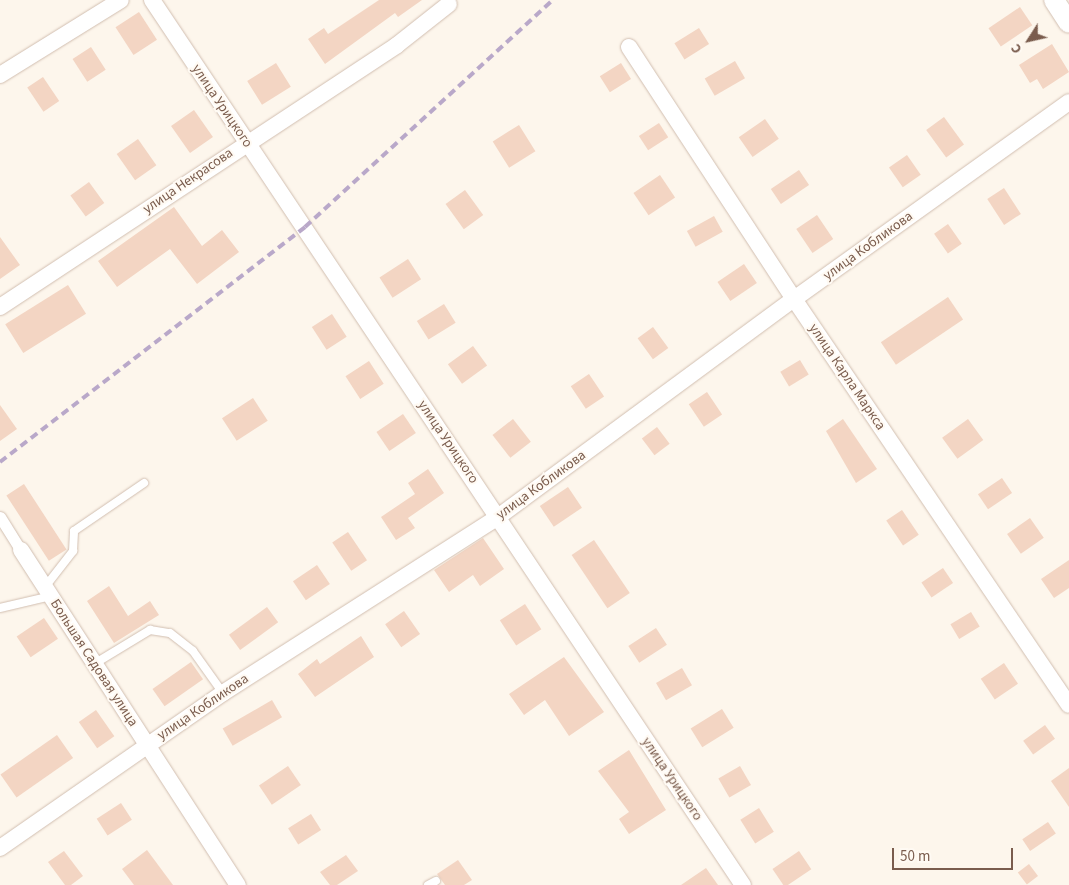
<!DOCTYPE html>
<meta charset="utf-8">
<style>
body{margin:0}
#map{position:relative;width:1069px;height:885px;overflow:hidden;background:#fdf6ec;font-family:"Source Sans 3",sans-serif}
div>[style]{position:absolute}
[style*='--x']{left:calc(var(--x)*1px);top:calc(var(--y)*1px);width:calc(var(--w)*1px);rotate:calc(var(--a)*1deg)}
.building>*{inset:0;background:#f3d5c3;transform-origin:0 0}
.roads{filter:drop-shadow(0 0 1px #d1beb0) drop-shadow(0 0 1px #d1beb0)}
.service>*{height:8px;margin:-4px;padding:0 4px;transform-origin:4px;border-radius:4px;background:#fff}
.pedestrian>*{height:11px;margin:-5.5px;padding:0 5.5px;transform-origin:5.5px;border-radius:5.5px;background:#fff}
.minor>*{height:16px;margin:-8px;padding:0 8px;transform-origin:8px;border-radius:8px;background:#fff}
.tertiary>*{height:20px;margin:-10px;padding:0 10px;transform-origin:10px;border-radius:10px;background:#fff}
.rail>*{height:4px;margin-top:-2px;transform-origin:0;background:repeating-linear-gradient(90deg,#b9a8c9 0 8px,transparent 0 13px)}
span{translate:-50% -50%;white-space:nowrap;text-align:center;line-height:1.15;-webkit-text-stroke:4px #fffaf3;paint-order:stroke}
.street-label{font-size:14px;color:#7a5c4d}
.north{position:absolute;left:1004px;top:15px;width:50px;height:50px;-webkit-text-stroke:4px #fffaf3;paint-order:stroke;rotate:235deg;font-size:14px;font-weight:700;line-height:20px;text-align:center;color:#7a5c4d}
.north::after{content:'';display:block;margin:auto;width:18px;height:22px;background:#7a5c4d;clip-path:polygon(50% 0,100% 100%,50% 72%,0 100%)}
.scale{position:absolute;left:892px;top:848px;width:121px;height:22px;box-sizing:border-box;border:2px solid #7a5c4d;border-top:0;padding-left:6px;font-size:15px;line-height:18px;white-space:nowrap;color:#7a5c4d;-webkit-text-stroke:4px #fffaf3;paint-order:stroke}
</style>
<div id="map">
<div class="building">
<div style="clip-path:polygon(379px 0,422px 0,398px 17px,395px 13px,325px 64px,308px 39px,324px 28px,328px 34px)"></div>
<div style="left:1020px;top:7px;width:22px;height:38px;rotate:56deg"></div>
<div style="left:139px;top:12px;width:33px;height:28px;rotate:57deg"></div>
<div style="left:699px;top:28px;width:19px;height:29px;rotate:58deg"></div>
<div style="clip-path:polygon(1052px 44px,1069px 72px,1043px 89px,1037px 79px,1030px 83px,1019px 65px)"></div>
<div style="left:91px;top:47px;width:27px;height:22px;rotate:57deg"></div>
<div style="left:735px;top:61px;width:20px;height:35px;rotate:60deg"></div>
<div style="left:276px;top:63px;width:28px;height:34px;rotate:58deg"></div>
<div style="left:621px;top:63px;width:19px;height:25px;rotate:58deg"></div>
<div style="left:43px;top:77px;width:29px;height:19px;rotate:56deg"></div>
<div style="left:194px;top:110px;width:33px;height:28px;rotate:55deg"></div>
<div style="left:944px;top:117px;width:34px;height:22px;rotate:54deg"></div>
<div style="left:765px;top:119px;width:24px;height:32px;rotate:55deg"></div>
<div style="left:659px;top:123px;width:17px;height:24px;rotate:57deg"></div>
<div style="left:519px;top:125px;width:31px;height:31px;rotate:58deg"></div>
<div style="left:138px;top:139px;width:32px;height:26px;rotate:55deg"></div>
<div style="left:907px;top:155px;width:24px;height:22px;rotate:55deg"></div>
<div style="left:799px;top:170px;width:18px;height:34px;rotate:56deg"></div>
<div style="left:660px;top:175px;width:27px;height:32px;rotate:56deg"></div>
<div style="left:89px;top:182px;width:26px;height:23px;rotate:54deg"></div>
<div style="left:1004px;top:188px;width:31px;height:20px;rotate:57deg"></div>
<div style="left:465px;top:190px;width:31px;height:24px;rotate:54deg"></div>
<div style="clip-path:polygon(174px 207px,202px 246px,222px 230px,239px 252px,197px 284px,170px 249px,117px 287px,98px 261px)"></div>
<div style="left:817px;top:215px;width:29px;height:25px;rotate:56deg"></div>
<div style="left:714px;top:216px;width:18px;height:31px;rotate:61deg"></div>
<div style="left:948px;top:224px;width:24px;height:17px;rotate:55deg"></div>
<div style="clip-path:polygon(0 237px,20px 265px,0 279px)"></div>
<div style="left:408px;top:259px;width:24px;height:34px;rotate:57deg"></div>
<div style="left:744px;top:264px;width:23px;height:32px;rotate:56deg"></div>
<div style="left:68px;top:285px;width:34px;height:74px;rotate:58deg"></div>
<div style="left:948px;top:297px;width:27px;height:81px;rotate:56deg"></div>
<div style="left:444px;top:304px;width:22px;height:32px;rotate:58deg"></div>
<div style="left:332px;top:314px;width:27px;height:24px;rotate:57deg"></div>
<div style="left:653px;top:327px;width:26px;height:19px;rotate:54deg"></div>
<div style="left:473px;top:346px;width:24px;height:31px;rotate:54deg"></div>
<div style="left:800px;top:360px;width:17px;height:23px;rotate:59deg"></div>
<div style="left:369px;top:361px;width:27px;height:28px;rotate:57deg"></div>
<div style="left:589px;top:374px;width:27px;height:22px;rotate:56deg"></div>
<div style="left:707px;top:392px;width:27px;height:22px;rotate:56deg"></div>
<div style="left:253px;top:398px;width:27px;height:37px;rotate:57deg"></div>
<div style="clip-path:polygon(0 405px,17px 429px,0 441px)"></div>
<div style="left:403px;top:414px;width:23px;height:32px;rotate:56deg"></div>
<div style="left:513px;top:419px;width:29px;height:26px;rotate:52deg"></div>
<div style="clip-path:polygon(843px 419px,877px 469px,856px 483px,826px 431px)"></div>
<div style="left:968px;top:419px;width:26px;height:32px;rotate:54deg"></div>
<div style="left:657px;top:427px;width:21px;height:19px;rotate:53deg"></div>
<div style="clip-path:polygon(428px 469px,444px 493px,408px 518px,415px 528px,396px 540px,381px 517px,415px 494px,408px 483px)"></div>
<div style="left:1002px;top:478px;width:18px;height:29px;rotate:56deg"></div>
<div style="left:24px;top:484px;width:78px;height:21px;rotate:57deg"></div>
<div style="left:568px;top:487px;width:25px;height:34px;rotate:56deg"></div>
<div style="left:902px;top:510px;width:30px;height:19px;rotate:56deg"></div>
<div style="left:1030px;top:518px;width:24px;height:28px;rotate:55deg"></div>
<div style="left:348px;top:532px;width:34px;height:19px;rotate:56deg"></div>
<div style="clip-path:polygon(483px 538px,504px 569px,480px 586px,473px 575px,449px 592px,434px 570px)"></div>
<div style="left:594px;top:540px;width:64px;height:27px;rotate:56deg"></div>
<div style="clip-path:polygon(1069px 560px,1069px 588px,1054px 598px,1041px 579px)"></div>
<div style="left:317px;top:565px;width:23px;height:29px;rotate:56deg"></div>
<div style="left:943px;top:568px;width:18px;height:26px;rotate:56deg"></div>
<div style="clip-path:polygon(109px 586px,128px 616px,150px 601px,159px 615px,114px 643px,87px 601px)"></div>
<div style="left:525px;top:604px;width:30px;height:30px;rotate:57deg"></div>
<div style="left:267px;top:607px;width:19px;height:47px;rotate:54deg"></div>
<div style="left:404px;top:611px;width:28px;height:23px;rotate:55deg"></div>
<div style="left:971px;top:612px;width:17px;height:24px;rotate:59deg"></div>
<div style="left:44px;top:618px;width:25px;height:33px;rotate:56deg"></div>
<div style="left:656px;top:628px;width:20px;height:33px;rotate:57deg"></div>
<div style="clip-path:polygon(361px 636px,374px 657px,315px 697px,298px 674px,317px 659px,320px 664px)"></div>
<div style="clip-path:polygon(564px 657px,604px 712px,569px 736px,545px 700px,524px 715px,509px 694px)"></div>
<div style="left:191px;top:662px;width:21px;height:47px;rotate:55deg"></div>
<div style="left:1004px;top:663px;width:25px;height:28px;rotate:56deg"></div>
<div style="left:682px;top:668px;width:20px;height:30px;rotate:60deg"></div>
<div style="left:272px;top:700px;width:20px;height:57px;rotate:60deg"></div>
<div style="left:722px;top:709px;width:22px;height:37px;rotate:58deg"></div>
<div style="left:96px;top:710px;width:32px;height:21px;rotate:55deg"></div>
<div style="left:1045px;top:725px;width:17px;height:27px;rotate:54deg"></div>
<div style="left:57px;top:735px;width:28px;height:69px;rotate:55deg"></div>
<div style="clip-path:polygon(629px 750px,666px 810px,629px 834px,619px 819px,629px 812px,598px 771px)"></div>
<div style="left:288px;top:766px;width:23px;height:35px;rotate:56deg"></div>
<div style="left:740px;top:766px;width:22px;height:25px;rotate:60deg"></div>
<div style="clip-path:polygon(1069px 768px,1069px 807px,1051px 781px)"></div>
<div style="left:121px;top:803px;width:20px;height:29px;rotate:57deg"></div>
<div style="left:759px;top:808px;width:28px;height:22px;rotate:58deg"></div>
<div style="left:311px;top:814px;width:19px;height:27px;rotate:58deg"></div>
<div style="left:1048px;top:822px;width:14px;height:31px;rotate:56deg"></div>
<div style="clip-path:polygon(147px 850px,173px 885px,134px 885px,122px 869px)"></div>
<div style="clip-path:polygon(64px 851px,83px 876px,71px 885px,65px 885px,48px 862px)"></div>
<div style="left:799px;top:851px;width:22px;height:32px;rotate:56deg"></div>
<div style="clip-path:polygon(346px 855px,358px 871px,337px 885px,330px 885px,320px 872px)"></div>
<div style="clip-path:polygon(458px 860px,472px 880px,464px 885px,445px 885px,437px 874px)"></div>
<div style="left:1029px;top:864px;width:15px;height:14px;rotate:53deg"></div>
<div style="clip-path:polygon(706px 868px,718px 885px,681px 885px)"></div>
</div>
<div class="roads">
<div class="service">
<div style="--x:45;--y:587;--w:46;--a:-52.1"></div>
<div style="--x:73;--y:551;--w:20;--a:-87"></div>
<div style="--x:74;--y:531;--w:85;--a:-34.4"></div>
<div style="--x:0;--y:608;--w:52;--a:-13.2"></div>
<div style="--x:94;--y:664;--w:66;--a:-31.3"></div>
<div style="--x:150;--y:630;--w:20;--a:9"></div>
<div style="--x:170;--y:633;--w:29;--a:38"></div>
<div style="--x:193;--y:651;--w:52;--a:54.5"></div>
<div style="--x:428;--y:885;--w:9;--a:-27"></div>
</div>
<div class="pedestrian">
<div style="--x:0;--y:517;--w:39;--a:58"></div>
</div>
<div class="minor">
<div style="--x:152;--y:0;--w:1064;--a:56.27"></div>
<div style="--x:629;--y:47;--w:301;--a:56.8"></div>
<div style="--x:794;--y:299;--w:490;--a:55.9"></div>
<div style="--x:0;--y:75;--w:142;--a:-31.8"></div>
<div style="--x:0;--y:307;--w:476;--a:-33.4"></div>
<div style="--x:397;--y:45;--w:66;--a:-38.3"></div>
<div style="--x:21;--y:550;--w:399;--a:57.1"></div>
<div style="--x:0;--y:848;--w:272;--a:-34.8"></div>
<div style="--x:223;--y:693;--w:326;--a:-32.6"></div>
<div style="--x:498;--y:517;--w:368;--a:-36.4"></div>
<div style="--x:794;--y:299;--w:338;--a:-35.6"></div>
</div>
<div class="tertiary">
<div style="--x:1054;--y:0;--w:27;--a:57"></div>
</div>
</div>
<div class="rail">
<div style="--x:0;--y:462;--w:385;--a:-37.6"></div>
<div style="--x:305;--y:227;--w:336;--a:-42.5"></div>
</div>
<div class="street-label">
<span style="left:222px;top:106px;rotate:56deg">улица Урицкого</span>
<span style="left:188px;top:181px;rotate:-34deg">улица Некрасова</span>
<span style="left:868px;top:246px;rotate:-36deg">улица Кобликова</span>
<span style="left:847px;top:377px;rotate:56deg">улица Карла Маркса</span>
<span style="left:448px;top:442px;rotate:56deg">улица Урицкого</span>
<span style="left:541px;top:485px;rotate:-36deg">улица Кобликова</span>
<span style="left:94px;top:663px;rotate:57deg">Большая Садовая улица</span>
<span style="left:203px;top:707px;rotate:-34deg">улица Кобликова</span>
<span style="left:672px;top:779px;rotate:56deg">улица Урицкого</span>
</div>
<div class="north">С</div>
<div class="scale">50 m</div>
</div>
